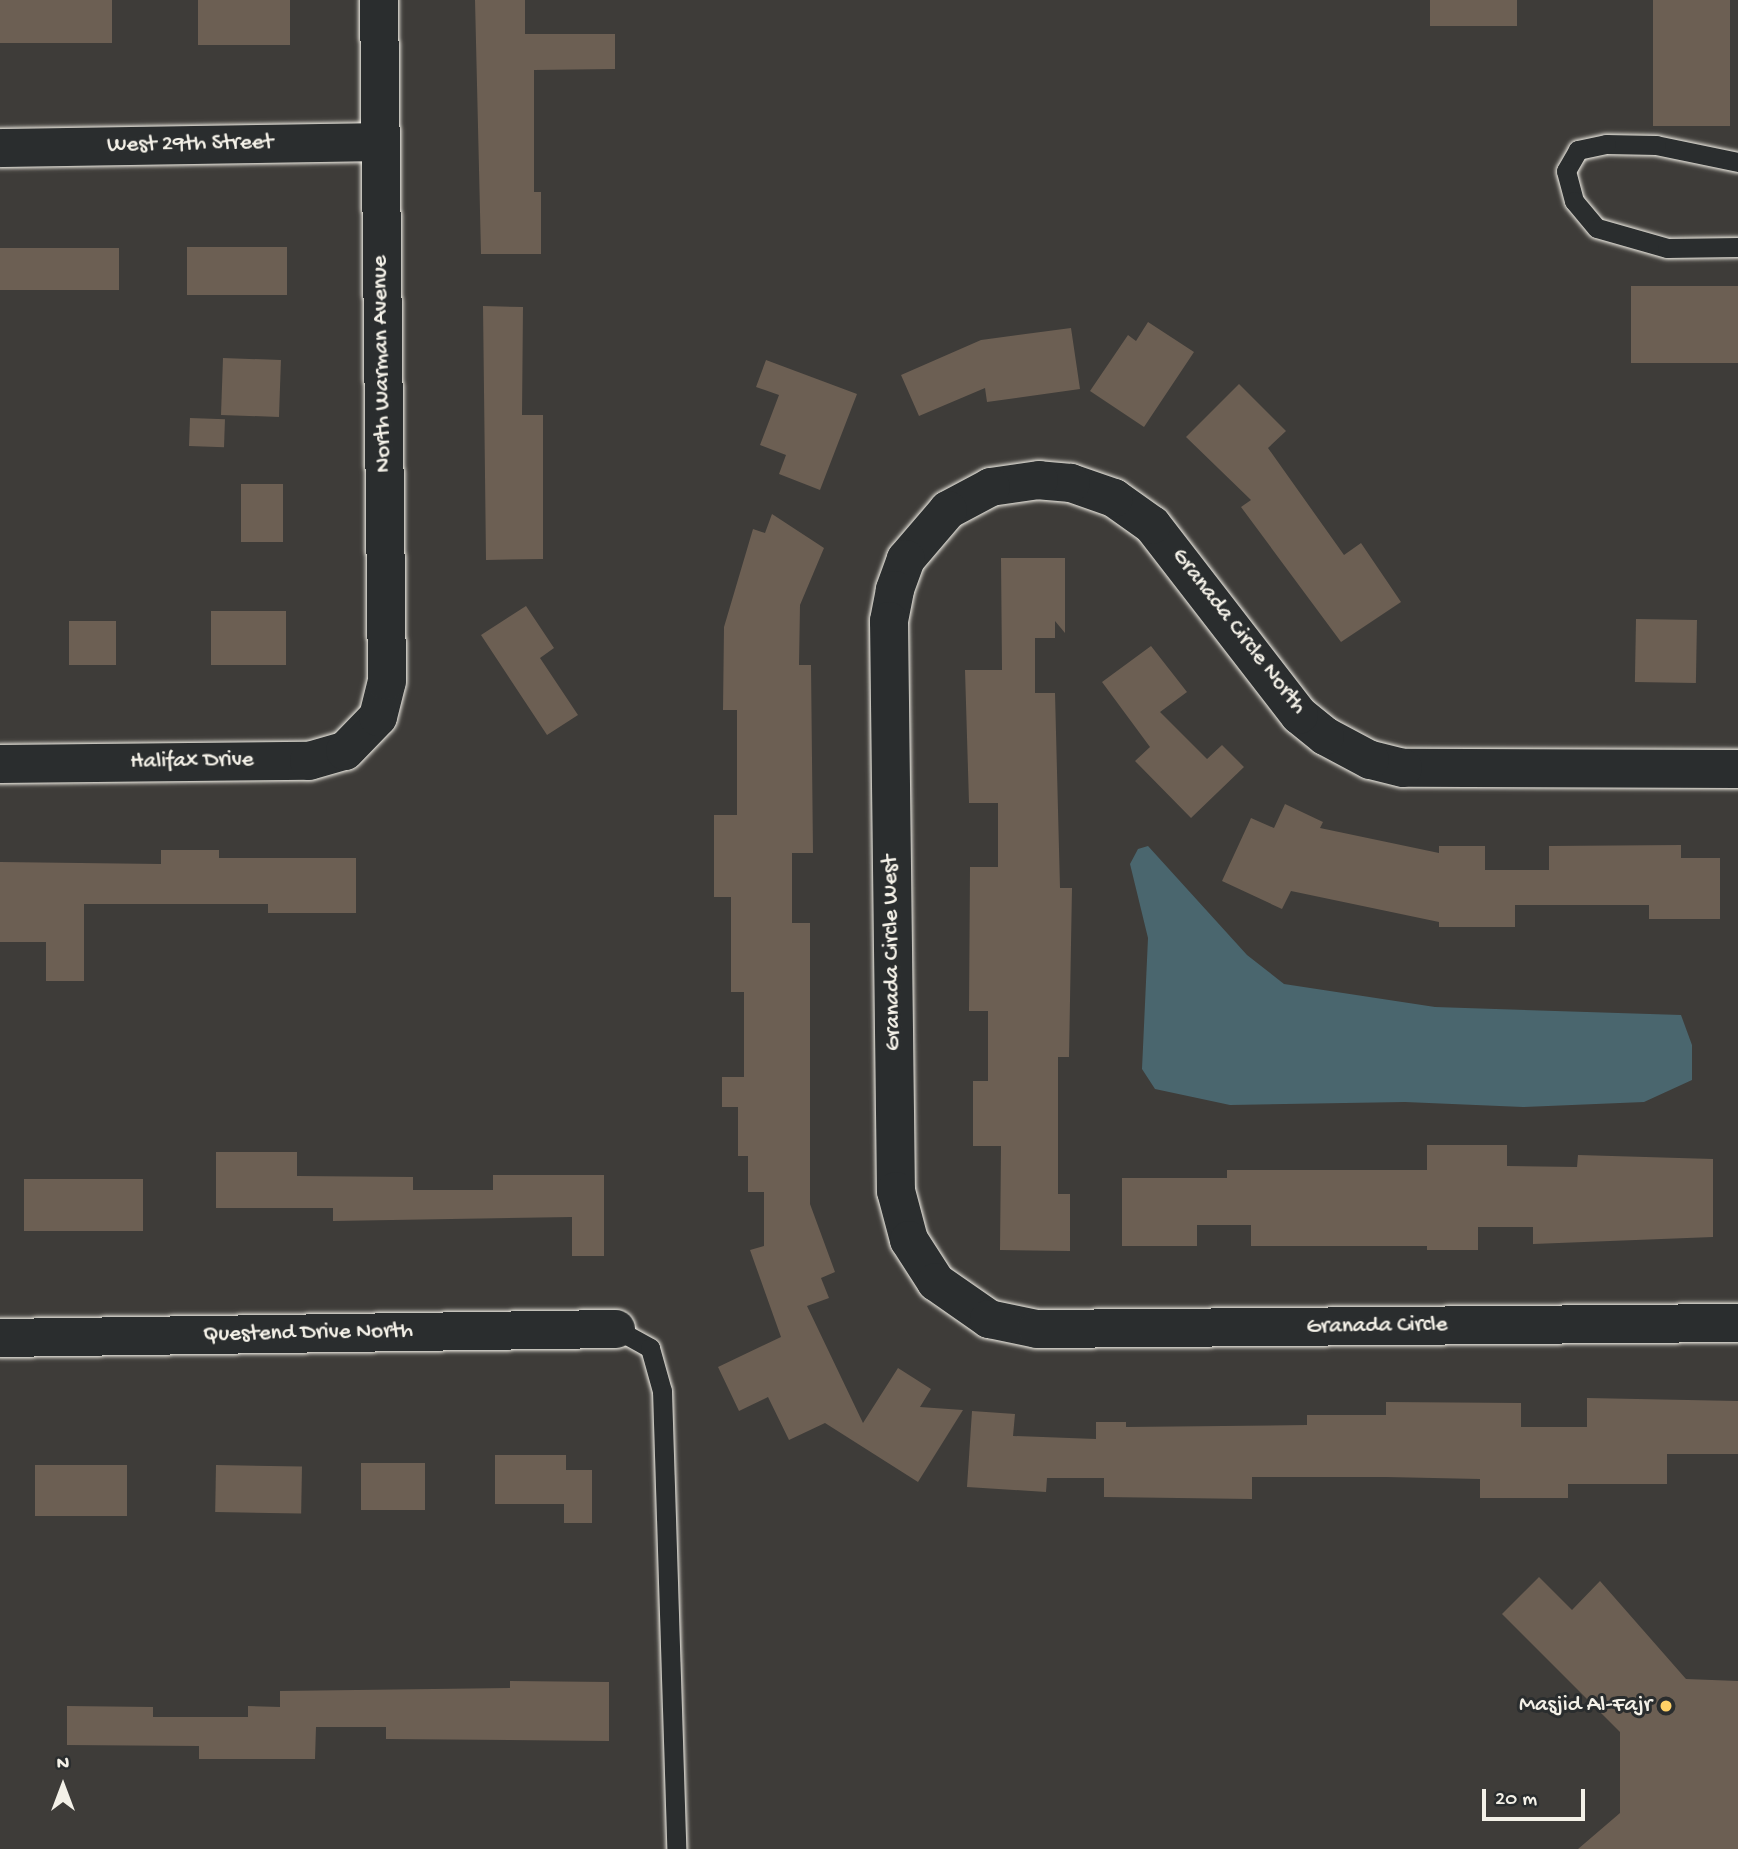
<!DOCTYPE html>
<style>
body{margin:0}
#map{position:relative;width:1738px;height:1849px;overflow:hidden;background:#3e3c39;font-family:"Gochi Hand",sans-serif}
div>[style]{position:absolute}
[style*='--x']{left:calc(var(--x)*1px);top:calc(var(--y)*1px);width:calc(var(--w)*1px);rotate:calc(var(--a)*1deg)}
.water>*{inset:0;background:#4a666e}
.building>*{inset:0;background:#6c5f53;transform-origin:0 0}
.roads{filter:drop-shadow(0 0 2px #f4f1e8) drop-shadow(0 0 2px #f4f1e8)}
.service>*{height:19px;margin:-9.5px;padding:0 9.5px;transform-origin:9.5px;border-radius:9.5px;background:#2a2d2e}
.minor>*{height:38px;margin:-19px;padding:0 19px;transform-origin:19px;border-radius:19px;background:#2a2d2e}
.dots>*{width:19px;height:19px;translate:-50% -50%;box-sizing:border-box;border:4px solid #2a2d2e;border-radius:50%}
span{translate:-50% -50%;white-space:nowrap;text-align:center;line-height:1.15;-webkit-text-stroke:6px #2a2d2e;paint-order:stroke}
.street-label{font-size:23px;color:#f4f1e8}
.poi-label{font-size:23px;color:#f4f1e8}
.right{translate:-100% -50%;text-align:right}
.north{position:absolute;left:28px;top:1751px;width:70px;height:70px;-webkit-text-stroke:5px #2a2d2e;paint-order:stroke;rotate:0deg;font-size:19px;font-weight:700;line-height:28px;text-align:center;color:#f4f1e8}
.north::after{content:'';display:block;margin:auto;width:24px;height:32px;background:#f4f1e8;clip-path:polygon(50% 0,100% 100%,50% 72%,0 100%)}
.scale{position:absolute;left:1482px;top:1789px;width:103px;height:32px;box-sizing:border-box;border:4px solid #f4f1e8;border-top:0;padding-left:9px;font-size:21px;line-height:24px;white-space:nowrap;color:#f4f1e8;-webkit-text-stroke:5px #2a2d2e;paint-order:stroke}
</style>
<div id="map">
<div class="water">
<div style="clip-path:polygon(1148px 846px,1247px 955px,1284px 984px,1435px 1007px,1681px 1015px,1692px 1045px,1692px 1080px,1644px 1102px,1523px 1107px,1405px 1102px,1230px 1105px,1155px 1089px,1142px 1069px,1148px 938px,1130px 864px,1138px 849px)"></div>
</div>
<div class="building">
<div style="left:0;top:0;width:112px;height:43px"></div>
<div style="left:198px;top:0;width:92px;height:45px"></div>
<div style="clip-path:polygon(475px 0,525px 0,525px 34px,615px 34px,615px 69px,534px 70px,534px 192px,541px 192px,541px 254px,481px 254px)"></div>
<div style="left:1430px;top:0;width:87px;height:26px"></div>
<div style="left:1653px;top:0;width:77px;height:126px"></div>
<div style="left:187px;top:247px;width:100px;height:48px"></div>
<div style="left:0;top:248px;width:119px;height:42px"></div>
<div style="left:1738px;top:286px;width:77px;height:107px;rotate:90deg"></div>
<div style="clip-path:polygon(483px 306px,523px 307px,522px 415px,543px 415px,543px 559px,486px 560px)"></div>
<div style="clip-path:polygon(1148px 322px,1194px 352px,1144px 427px,1090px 391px,1128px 335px,1136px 341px)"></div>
<div style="clip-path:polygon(1071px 328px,1080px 389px,987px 402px,985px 388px,919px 416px,901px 375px,981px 340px)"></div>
<div style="left:223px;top:358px;width:58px;height:57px;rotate:2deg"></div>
<div style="clip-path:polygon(766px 360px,857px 394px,820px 490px,779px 474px,786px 455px,760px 445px,779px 395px,756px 387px)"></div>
<div style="clip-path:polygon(1239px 384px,1286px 431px,1268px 448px,1344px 555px,1361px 543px,1401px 602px,1341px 642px,1241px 507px,1251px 500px,1186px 437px)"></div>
<div style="left:190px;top:418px;width:35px;height:28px;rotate:2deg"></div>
<div style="left:241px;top:484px;width:42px;height:58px"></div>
<div style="clip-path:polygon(772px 514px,824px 548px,800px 605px,799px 665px,811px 665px,813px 853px,792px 853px,792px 923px,810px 923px,810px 1204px,835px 1272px,821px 1278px,829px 1298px,807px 1306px,863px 1423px,898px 1368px,931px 1389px,920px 1407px,963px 1410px,918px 1482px,825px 1423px,789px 1440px,768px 1397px,739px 1411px,718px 1367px,781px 1337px,750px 1250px,764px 1246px,764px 1192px,748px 1192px,748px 1156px,738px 1156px,738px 1107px,722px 1107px,722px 1077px,744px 1077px,744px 992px,731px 992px,731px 897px,714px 897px,714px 815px,737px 815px,737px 710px,723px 710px,724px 627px,753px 529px,765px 533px)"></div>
<div style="clip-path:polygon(1001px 558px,1065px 558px,1065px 633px,1055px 621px,1055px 638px,1035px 638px,1035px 693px,1055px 693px,1060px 888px,1072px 888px,1069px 1057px,1058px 1057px,1058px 1194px,1070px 1194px,1070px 1251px,1000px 1250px,1001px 1146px,973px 1146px,973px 1081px,988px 1081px,988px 1011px,969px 1011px,970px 867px,998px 867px,998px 803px,969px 803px,965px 670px,1002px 670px)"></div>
<div style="clip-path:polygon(526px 606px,554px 648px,540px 658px,578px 715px,547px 735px,481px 635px)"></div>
<div style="left:211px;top:611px;width:75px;height:54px"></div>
<div style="left:1636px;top:619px;width:61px;height:63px;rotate:1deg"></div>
<div style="left:69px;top:621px;width:47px;height:44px"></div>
<div style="clip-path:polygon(1151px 646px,1187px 692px,1160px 712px,1207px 759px,1222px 745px,1244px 767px,1191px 818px,1135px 761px,1150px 747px,1102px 682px)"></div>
<div style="clip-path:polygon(1285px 804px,1323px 822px,1320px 828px,1439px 853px,1439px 846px,1485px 846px,1485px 870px,1549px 870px,1549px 846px,1681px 845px,1681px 858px,1720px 858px,1720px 919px,1649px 919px,1649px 905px,1515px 905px,1515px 927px,1439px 927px,1439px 922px,1291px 891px,1282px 909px,1222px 881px,1251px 818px,1274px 828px)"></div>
<div style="clip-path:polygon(161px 850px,219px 850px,219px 858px,356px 858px,356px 913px,268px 913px,268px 904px,84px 904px,84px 981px,46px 981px,46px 942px,0 942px,0 862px,161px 864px)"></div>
<div style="clip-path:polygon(1427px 1145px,1507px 1145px,1507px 1166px,1577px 1167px,1578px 1155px,1713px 1159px,1713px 1237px,1533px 1244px,1533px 1227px,1478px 1227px,1478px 1250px,1427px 1250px,1427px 1246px,1251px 1246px,1251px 1225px,1197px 1225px,1197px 1246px,1122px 1246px,1122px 1178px,1227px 1178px,1227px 1170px,1427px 1170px)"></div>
<div style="clip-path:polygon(216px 1152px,297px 1152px,297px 1176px,413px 1177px,413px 1190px,493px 1190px,493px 1175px,604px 1175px,604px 1256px,572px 1256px,572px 1217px,333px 1221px,333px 1208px,216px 1208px)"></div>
<div style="left:24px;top:1179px;width:119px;height:52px"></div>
<div style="clip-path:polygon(1587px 1398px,1738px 1401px,1738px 1454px,1667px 1454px,1667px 1484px,1568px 1484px,1568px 1498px,1480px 1498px,1480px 1479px,1386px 1477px,1252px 1477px,1252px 1499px,1104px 1497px,1104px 1478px,1047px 1478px,1046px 1492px,967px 1487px,972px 1411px,1015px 1414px,1013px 1436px,1096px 1439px,1096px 1422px,1126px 1422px,1126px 1427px,1307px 1425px,1307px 1415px,1386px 1415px,1386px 1402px,1521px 1403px,1521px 1427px,1587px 1427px)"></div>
<div style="clip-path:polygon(495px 1455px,566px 1455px,566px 1470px,592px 1470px,592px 1523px,564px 1523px,564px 1504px,495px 1504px)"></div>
<div style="left:361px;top:1463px;width:64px;height:47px"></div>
<div style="left:35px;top:1465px;width:92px;height:51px"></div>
<div style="left:216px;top:1465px;width:86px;height:47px;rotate:1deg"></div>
<div style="clip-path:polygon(1539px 1577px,1572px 1610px,1600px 1581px,1686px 1679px,1738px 1681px,1738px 1849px,1578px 1849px,1620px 1813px,1620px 1732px,1502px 1614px)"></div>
<div style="clip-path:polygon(510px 1681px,609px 1682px,609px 1741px,386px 1739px,386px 1727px,316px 1727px,315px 1759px,199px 1759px,199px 1746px,67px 1745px,67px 1706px,153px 1707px,153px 1717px,248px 1717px,248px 1706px,280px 1707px,280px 1691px,510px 1688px)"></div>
</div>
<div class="roads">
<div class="service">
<div style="--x:1738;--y:162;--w:84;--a:-168.3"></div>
<div style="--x:1656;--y:145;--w:50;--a:-178.9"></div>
<div style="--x:1606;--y:144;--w:29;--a:168"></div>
<div style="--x:1578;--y:150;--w:24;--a:120"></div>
<div style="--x:1566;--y:171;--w:31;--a:75"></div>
<div style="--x:1574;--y:201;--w:35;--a:50"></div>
<div style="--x:1597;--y:228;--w:73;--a:15.9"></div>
<div style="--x:1667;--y:248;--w:71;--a:-0.8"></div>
<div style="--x:616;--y:1329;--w:39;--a:29"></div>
<div style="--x:650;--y:1348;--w:45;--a:74.4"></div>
<div style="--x:662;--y:1391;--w:458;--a:88.2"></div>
</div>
<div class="minor">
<div style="--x:0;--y:148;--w:381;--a:-0.9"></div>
<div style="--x:0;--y:764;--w:309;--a:-0.6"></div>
<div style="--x:309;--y:761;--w:37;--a:-16"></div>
<div style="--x:345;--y:751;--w:47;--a:-45.9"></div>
<div style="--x:378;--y:717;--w:37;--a:-76"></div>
<div style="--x:387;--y:681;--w:681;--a:-90.67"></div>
<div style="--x:1738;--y:769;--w:335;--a:-179.8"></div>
<div style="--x:1403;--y:768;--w:34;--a:-166"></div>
<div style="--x:1370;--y:760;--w:51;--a:-151.9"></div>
<div style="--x:1325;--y:736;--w:33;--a:-141"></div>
<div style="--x:1299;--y:715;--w:240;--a:-127.7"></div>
<div style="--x:1152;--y:525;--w:47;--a:-144.6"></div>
<div style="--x:1114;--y:498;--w:46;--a:-160.8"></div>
<div style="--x:1071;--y:483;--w:32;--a:-175"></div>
<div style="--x:1039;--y:480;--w:49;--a:171.7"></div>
<div style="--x:991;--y:487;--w:49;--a:151.9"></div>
<div style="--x:948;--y:510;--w:65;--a:130.6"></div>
<div style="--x:906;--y:559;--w:33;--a:110"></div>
<div style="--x:895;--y:590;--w:32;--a:101"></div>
<div style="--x:889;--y:621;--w:570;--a:89.3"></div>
<div style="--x:896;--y:1191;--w:51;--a:75.1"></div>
<div style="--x:909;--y:1240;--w:50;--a:57.3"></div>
<div style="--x:936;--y:1282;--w:65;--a:34.9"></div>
<div style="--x:989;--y:1319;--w:49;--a:11.8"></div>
<div style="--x:1037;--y:1329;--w:701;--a:-0.49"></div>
<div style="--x:0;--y:1338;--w:616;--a:-0.84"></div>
</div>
</div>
<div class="dots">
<div style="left:1666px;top:1706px;background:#ffd166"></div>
</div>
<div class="street-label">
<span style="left:190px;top:145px;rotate:-1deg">West 29th Street</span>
<span style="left:383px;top:364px;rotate:-91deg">North Warman Avenue</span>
<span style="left:1238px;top:632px;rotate:52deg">Granada Circle North</span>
<span style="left:192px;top:762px;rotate:-1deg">Halifax Drive</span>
<span style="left:893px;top:953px;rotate:-91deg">Granada Circle West</span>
<span style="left:1377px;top:1327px;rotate:-1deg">Granada Circle</span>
<span style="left:308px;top:1334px;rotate:-1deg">Questend Drive North</span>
</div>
<div class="poi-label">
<span class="right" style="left:1652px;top:1706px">Masjid Al-Fajr</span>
</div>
<div class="north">N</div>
<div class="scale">20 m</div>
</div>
